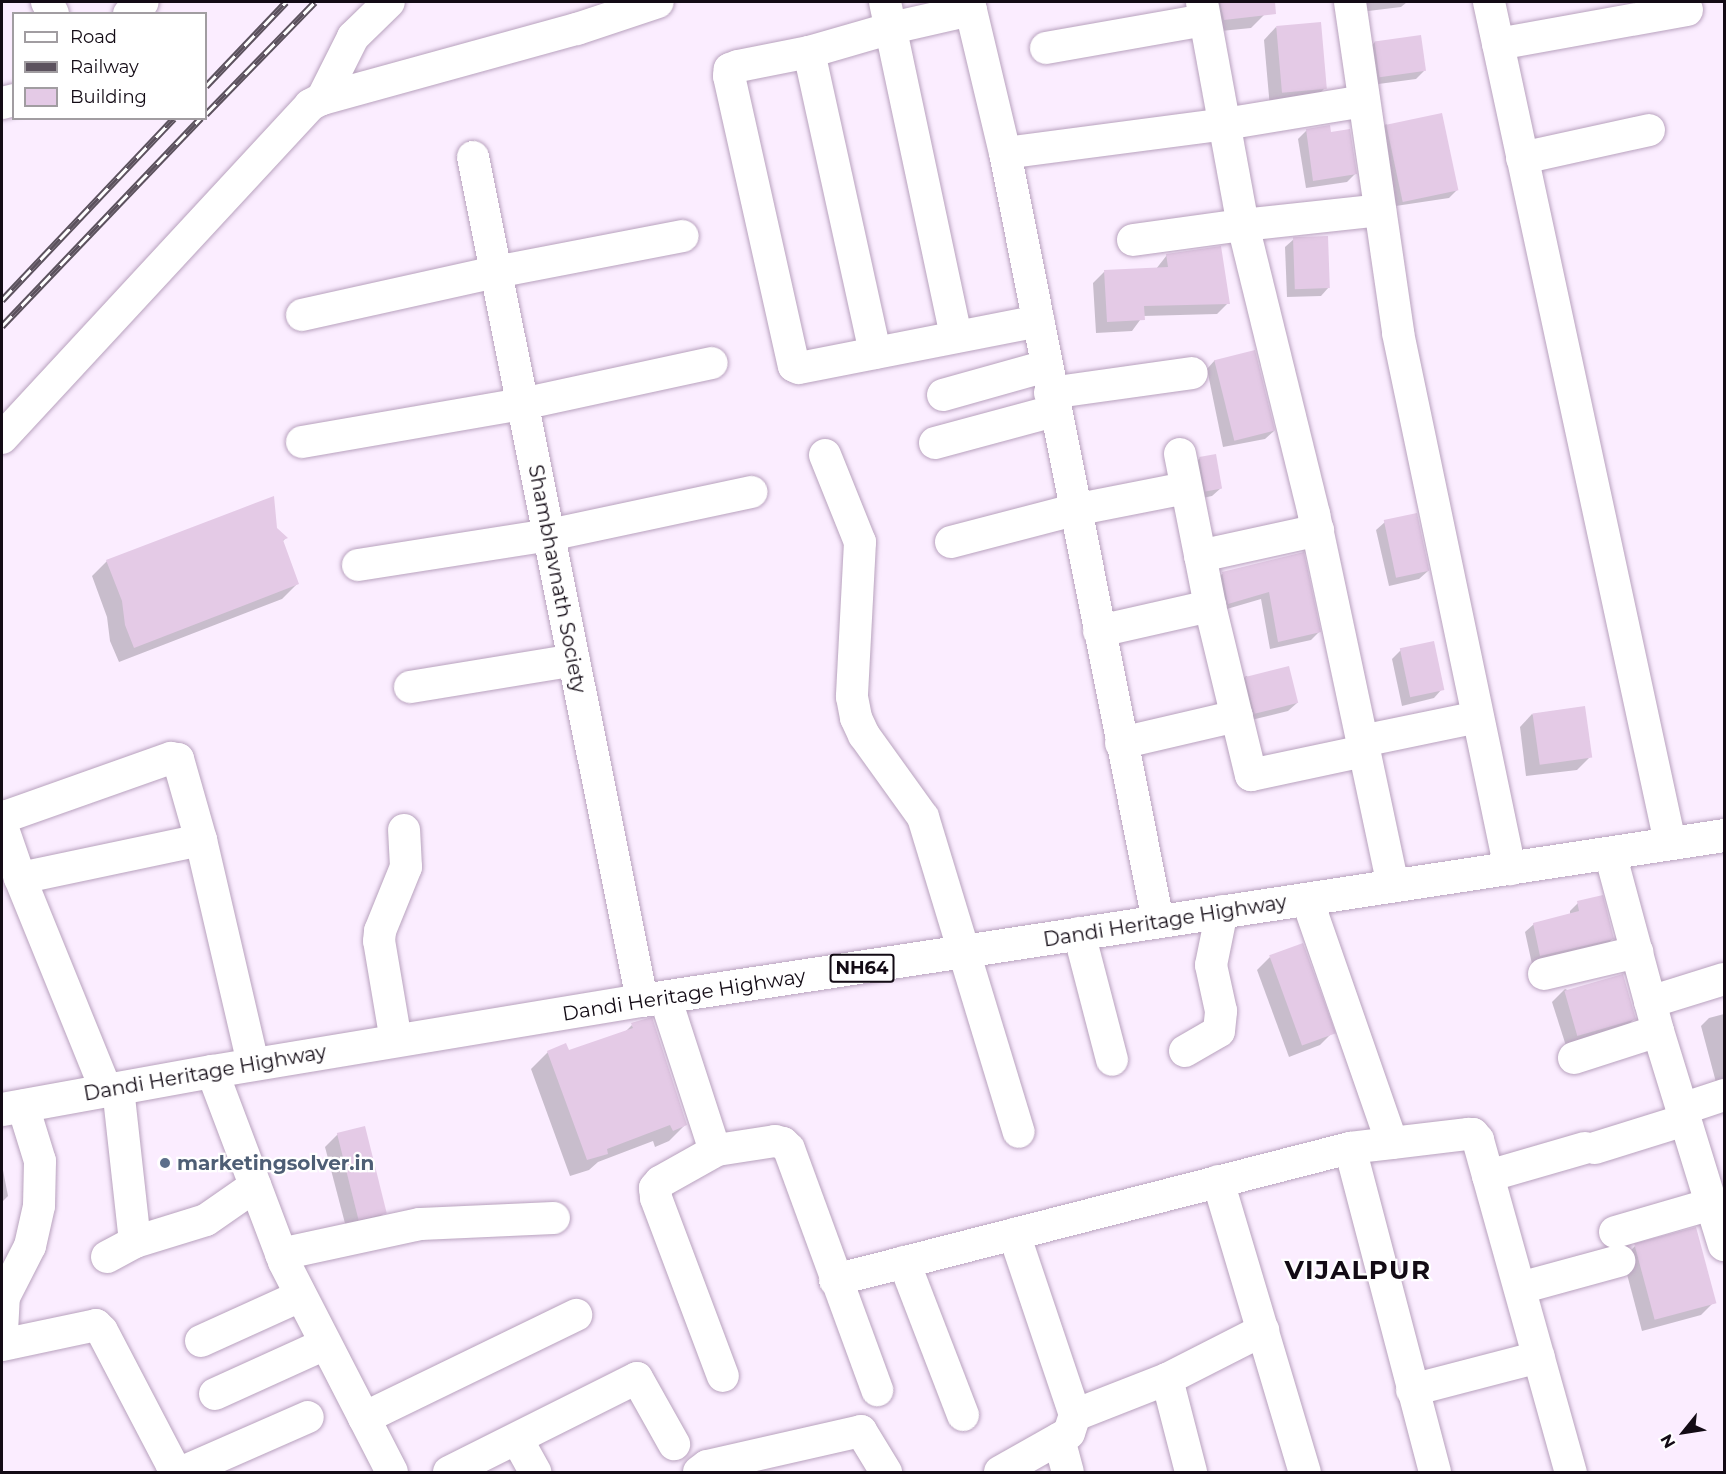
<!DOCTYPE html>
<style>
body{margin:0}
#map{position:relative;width:1726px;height:1474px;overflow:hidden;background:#fbedff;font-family:Montserrat,sans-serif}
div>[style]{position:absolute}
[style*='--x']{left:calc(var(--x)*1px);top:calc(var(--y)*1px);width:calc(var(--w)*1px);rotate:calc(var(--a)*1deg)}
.shadow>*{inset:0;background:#0003}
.building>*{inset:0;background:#e4cae6;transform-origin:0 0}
.roads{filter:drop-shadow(0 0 2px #b8a2be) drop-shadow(0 0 2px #b8a2be)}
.minor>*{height:32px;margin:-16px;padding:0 16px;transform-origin:16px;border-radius:16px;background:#fff}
.highway>*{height:33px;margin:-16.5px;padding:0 16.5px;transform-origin:16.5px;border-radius:16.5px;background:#fff}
.rail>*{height:7px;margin-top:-3.5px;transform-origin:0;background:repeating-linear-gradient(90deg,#fff 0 14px,#5c525e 0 28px);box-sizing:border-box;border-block:2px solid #5c525e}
.dots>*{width:16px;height:16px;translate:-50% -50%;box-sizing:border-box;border:3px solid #fff;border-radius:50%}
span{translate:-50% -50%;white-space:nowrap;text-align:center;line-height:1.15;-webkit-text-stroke:4.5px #fff;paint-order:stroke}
.shield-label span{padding:2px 4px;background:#fff;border:2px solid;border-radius:4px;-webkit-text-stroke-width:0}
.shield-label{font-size:18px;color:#130b15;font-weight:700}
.street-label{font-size:20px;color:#130b15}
.service-label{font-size:20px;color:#4e5e75;font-weight:700}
.left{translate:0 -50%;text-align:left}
.district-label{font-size:26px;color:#130b15;font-weight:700;letter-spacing:1.5px}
.frame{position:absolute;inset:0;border:3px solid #130b15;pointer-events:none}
.legend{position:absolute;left:12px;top:12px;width:195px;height:108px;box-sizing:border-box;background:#fff;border:2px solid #a19da1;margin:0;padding:8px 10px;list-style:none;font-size:18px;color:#130b15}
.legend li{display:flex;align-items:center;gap:12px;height:30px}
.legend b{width:30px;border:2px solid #a19da1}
.north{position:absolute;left:1654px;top:1402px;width:60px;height:60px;-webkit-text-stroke:4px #fff;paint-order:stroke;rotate:240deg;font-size:16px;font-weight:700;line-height:24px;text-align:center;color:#130b15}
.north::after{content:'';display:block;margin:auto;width:21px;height:27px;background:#130b15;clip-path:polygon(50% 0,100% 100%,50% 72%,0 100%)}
</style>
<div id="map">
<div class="shadow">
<div style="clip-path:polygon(1200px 2px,1262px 2px,1264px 15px,1251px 28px,1211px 32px)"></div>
<div style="clip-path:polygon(1357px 2px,1407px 2px,1401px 7px,1360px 12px)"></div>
<div style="clip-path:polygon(1276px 27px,1325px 88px,1312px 101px,1270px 108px,1264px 40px)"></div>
<div style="clip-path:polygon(1375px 42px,1424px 71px,1416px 79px,1371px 85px,1366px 51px)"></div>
<div style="clip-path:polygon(1386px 124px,1457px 190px,1449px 198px,1389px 207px,1378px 132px)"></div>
<div style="clip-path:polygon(1307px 130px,1329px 134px,1355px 174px,1347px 182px,1306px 188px,1298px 139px)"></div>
<div style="clip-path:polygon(1294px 239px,1329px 287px,1321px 296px,1287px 297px,1285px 247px)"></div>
<div style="clip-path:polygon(1167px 255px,1228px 303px,1217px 314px,1143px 316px,1132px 331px,1096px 333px,1093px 283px,1104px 272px,1156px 269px)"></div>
<div style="clip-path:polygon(1215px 360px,1274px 431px,1265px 439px,1223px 447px,1207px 369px)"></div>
<div style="clip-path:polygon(1200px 458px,1221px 488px,1212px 496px,1198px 499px,1191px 467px)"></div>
<div style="clip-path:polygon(1385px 522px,1428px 571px,1419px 579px,1389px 586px,1376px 530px)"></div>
<div style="clip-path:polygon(276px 529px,286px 538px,282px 542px,297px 584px,282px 599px,119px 662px,110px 641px,107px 617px,92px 576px,107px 561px)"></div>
<div style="clip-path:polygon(1302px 553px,1319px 632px,1311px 640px,1270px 649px,1261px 599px,1220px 611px,1214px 582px,1222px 574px)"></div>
<div style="clip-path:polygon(1401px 650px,1442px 689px,1434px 698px,1402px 706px,1392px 659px)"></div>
<div style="clip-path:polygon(1246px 676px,1297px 703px,1288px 711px,1247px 721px,1238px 684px)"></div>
<div style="clip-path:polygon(1532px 714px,1590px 757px,1577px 770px,1526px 776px,1520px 727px)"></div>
<div style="clip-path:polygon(1578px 903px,1613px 938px,1605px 947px,1532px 964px,1525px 932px,1534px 924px,1570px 915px,1570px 911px)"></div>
<div style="clip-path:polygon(1270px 957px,1333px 1032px,1320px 1045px,1289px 1057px,1257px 970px)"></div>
<div style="clip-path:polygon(1565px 989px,1634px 1019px,1622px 1031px,1567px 1049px,1552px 1002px)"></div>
<div style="clip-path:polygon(1724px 1014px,1724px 1090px,1717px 1086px,1701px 1026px,1709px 1018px)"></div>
<div style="clip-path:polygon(632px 1025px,686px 1124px,669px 1141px,655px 1147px,653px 1141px,598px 1162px,589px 1170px,570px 1176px,531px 1069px,548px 1052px,568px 1052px,624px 1033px)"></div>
<div style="clip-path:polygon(338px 1134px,385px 1212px,372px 1225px,347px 1231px,325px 1147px)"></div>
<div style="clip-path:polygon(2px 1165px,8px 1196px,2px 1202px)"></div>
<div style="clip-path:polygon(1635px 1246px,1714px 1302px,1701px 1315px,1642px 1331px,1623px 1259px)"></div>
</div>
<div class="building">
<div style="clip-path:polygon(1220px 2px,1275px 2px,1276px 14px,1224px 20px)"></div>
<div style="left:1321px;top:22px;width:67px;height:45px;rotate:85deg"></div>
<div style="left:1421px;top:35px;width:36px;height:47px;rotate:82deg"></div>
<div style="left:1442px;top:113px;width:79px;height:57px;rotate:78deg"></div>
<div style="clip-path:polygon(1330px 125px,1331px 132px,1350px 129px,1357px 174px,1313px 181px,1306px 129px)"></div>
<div style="left:1328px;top:236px;width:52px;height:35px;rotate:88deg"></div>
<div style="clip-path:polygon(1221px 246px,1230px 304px,1144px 306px,1145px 320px,1107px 322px,1104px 270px,1168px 267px,1166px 254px)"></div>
<div style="left:1255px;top:350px;width:83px;height:42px;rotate:76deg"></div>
<div style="left:1216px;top:454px;width:35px;height:17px;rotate:80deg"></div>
<div style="clip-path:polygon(274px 496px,277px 528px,288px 538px,283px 540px,299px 584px,134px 648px,125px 625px,122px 601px,106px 560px)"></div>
<div style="left:1417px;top:513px;width:59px;height:34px;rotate:78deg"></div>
<div style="clip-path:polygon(1304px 552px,1321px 632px,1278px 642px,1269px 592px,1228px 604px,1222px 572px)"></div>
<div style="left:1434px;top:641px;width:50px;height:35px;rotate:78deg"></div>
<div style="left:1289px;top:666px;width:38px;height:45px;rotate:76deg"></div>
<div style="left:1585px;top:706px;width:52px;height:53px;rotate:82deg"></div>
<div style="clip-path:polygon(1603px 895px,1614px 939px,1540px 956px,1533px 923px,1579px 911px,1577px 901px)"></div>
<div style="left:1303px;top:943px;width:96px;height:36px;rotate:70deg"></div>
<div style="left:1623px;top:974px;width:47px;height:61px;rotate:74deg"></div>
<div style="clip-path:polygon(652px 1017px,687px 1125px,673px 1131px,670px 1125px,607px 1149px,608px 1154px,587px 1160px,547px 1051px,566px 1043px,569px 1050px,633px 1028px,631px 1023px)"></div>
<div style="left:365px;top:1126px;width:90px;height:29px;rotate:76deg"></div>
<div style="left:1696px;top:1227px;width:79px;height:64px;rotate:75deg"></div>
</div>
<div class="roads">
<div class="minor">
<div style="--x:47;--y:2;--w:13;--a:63"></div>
<div style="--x:885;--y:2;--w:342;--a:78"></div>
<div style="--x:969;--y:2;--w:155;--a:76.6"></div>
<div style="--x:1005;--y:153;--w:783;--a:78.73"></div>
<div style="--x:1202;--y:2;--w:227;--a:79.6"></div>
<div style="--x:1243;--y:225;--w:298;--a:76.2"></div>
<div style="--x:1314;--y:514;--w:380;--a:78"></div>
<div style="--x:1350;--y:2;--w:334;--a:81.7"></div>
<div style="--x:1398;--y:333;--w:548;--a:78.2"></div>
<div style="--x:1489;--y:2;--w:860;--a:77.85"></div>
<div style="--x:971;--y:10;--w:81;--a:167.2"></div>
<div style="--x:892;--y:28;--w:86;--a:163.9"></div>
<div style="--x:809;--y:52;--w:72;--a:168.8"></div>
<div style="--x:738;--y:66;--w:9;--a:159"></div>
<div style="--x:730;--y:69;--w:7;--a:98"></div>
<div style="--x:729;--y:76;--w:297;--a:77.4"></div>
<div style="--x:794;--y:366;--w:5;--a:22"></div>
<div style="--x:799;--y:368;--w:244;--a:-11.1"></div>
<div style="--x:129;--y:14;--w:18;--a:-41"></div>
<div style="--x:1498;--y:44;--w:192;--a:-10.2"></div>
<div style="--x:1046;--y:48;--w:161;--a:-10"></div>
<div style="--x:809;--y:52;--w:308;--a:77.6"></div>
<div style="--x:322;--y:99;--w:69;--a:-63.4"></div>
<div style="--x:353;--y:37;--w:50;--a:-44.2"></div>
<div style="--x:2;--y:103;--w:12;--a:-14"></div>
<div style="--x:1005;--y:153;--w:222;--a:-7.5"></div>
<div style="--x:1225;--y:124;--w:141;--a:-9.4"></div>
<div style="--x:473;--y:157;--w:860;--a:78.66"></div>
<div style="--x:1522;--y:158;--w:130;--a:-12.4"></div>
<div style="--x:1133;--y:240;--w:111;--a:-7.8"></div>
<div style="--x:1243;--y:225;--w:138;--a:-6.2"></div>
<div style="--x:302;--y:315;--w:199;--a:-12.5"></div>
<div style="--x:496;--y:272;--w:190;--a:-10.9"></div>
<div style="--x:1050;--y:393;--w:143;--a:-8"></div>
<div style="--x:943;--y:395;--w:107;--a:-15.7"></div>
<div style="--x:2;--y:438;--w:454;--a:-47.2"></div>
<div style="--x:310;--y:105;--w:13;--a:-27"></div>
<div style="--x:322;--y:99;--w:264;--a:-15.4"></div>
<div style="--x:577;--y:29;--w:85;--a:-18.4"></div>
<div style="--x:302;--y:442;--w:223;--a:-9.8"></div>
<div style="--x:522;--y:404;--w:194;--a:-12.2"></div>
<div style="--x:935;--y:443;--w:123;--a:-15.1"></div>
<div style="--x:1180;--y:454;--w:155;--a:78.8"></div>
<div style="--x:1210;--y:606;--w:174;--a:76.4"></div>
<div style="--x:1251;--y:775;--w:116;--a:-12"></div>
<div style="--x:825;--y:455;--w:94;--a:68.1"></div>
<div style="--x:860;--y:542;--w:155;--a:93"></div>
<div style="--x:852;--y:697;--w:21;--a:79"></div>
<div style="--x:856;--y:718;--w:19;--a:65"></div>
<div style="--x:864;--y:735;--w:101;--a:54.3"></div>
<div style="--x:923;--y:817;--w:329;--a:73.1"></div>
<div style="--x:951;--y:542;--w:127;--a:-14.6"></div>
<div style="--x:1074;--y:510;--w:114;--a:-11.1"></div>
<div style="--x:1200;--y:556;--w:121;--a:-12.4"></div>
<div style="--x:358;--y:565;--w:193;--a:-8.9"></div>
<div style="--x:549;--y:535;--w:207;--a:-12"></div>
<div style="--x:1099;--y:631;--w:114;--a:-12.7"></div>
<div style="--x:410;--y:687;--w:166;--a:-9.3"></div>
<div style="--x:1362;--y:741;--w:118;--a:-11.7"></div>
<div style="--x:1121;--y:743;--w:119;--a:-13.1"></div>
<div style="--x:2;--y:823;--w:9;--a:-54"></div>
<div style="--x:7;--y:816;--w:174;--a:-19.5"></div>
<div style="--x:171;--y:758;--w:7;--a:8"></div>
<div style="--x:178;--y:759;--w:84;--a:74.1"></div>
<div style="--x:201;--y:840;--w:230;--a:76.9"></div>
<div style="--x:2;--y:826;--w:55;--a:70.9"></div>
<div style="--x:20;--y:878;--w:229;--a:67.9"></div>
<div style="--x:1610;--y:853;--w:184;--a:74.9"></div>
<div style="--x:1658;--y:1031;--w:224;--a:72.9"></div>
<div style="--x:20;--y:878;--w:185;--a:-11.9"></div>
<div style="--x:1307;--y:899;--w:258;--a:70.8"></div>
<div style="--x:1392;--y:1143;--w:42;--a:173.2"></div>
<div style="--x:1350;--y:1148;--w:335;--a:75.3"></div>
<div style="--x:1079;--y:933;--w:131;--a:75.4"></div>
<div style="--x:1544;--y:974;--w:96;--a:-13.3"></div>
<div style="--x:665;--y:997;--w:156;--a:72"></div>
<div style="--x:713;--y:1145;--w:6;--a:51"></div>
<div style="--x:717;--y:1150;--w:59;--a:-8.8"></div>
<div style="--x:775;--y:1141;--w:8;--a:14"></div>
<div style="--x:783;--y:1143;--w:8;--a:45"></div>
<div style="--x:789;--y:1149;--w:257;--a:69.9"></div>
<div style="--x:1650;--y:1002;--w:77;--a:-17.3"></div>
<div style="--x:396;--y:1041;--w:101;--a:-99.6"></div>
<div style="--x:379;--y:941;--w:10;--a:-84"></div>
<div style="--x:380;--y:931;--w:69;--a:-67.9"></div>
<div style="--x:406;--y:867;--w:37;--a:-93"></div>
<div style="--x:1185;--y:1051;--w:39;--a:-30"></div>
<div style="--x:1219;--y:1031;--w:20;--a:-84"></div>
<div style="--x:1221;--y:1011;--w:47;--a:-102.3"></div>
<div style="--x:1211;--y:965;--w:55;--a:-78.5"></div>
<div style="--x:1574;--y:1058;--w:88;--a:-17.8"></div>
<div style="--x:212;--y:1071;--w:204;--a:69.3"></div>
<div style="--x:284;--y:1262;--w:236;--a:62.8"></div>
<div style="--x:118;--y:1088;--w:155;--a:83.7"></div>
<div style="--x:1682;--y:1109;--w:44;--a:-18.4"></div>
<div style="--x:1392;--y:1143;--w:77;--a:-6.8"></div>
<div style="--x:1468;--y:1134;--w:5;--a:0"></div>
<div style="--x:1473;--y:1134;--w:8;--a:50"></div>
<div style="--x:1478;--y:1140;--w:345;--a:74.4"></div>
<div style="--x:1595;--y:1148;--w:94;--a:-17.3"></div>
<div style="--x:717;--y:1150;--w:65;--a:150.7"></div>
<div style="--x:660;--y:1182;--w:8;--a:130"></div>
<div style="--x:655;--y:1188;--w:10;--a:84"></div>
<div style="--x:656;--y:1198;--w:190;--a:69.4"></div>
<div style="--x:1488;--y:1176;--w:101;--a:-16.1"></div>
<div style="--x:1218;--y:1181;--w:304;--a:73.4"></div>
<div style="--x:1615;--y:1232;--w:101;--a:-16.1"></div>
<div style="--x:281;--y:1254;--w:142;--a:-12.2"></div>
<div style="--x:420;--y:1224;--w:134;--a:-2.6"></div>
<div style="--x:107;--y:1257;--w:32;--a:-28"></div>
<div style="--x:135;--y:1242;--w:74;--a:-17.2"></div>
<div style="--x:206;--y:1220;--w:60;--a:-34.8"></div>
<div style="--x:904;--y:1262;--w:164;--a:68.9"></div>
<div style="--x:835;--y:1280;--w:532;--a:-14.38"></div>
<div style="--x:1520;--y:1288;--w:103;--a:-15.3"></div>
<div style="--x:2;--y:1332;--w:35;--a:-87"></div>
<div style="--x:4;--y:1297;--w:57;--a:-63"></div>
<div style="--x:30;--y:1246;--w:41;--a:-77.3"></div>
<div style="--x:39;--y:1206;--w:45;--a:-88.7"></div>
<div style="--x:40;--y:1161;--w:58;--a:-107.2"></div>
<div style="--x:201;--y:1341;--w:109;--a:-24.4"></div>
<div style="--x:2;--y:1345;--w:96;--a:-12"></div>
<div style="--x:96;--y:1325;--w:8;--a:45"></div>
<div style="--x:102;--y:1331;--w:151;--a:62.4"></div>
<div style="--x:172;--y:1465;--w:8;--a:40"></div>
<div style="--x:178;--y:1470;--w:7;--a:8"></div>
<div style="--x:185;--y:1471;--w:134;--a:-23.7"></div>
<div style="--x:1167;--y:1379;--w:96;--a:75.5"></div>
<div style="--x:1412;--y:1390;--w:131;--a:-14.6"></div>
<div style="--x:215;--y:1394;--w:121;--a:-24.4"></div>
<div style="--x:1075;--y:1415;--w:99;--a:-21.4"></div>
<div style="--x:1167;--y:1379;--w:108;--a:-27"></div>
<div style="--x:364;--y:1418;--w:236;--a:-25.9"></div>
<div style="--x:517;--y:1439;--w:38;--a:61"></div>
<div style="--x:1059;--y:1439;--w:34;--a:75"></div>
<div style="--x:449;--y:1472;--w:210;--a:-26.6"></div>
<div style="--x:637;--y:1378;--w:76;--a:60.7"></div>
<div style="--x:699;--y:1472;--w:10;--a:-37"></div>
<div style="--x:707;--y:1466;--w:158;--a:-12.8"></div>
<div style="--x:861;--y:1431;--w:48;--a:58.6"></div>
<div style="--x:1000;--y:1472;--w:79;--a:-29.5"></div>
<div style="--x:1069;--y:1433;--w:19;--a:-72"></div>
<div style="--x:1075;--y:1415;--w:191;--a:-108.6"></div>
</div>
<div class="highway">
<div style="--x:2;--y:1109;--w:213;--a:-10.3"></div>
<div style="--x:212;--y:1071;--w:436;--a:-9.4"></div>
<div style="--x:642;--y:1000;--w:1095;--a:-8.67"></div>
</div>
</div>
<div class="rail">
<div style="--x:206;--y:86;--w:116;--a:-46.4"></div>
<div style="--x:206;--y:114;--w:156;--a:-45.8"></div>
<div style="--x:2;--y:300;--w:250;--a:-46.6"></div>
<div style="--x:2;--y:326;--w:288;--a:-46.3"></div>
</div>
<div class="dots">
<div style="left:165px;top:1163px;background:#5c6f8a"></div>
</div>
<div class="shield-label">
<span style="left:862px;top:968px">NH64</span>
</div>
<div class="street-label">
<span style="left:557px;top:579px;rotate:79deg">Shambhavnath Society</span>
<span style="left:1165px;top:921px;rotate:-9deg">Dandi Heritage Highway</span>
<span style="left:684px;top:995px;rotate:-9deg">Dandi Heritage Highway</span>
<span style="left:205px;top:1073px;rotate:-10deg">Dandi Heritage Highway</span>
</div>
<div class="service-label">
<span class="left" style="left:177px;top:1163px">marketingsolver.in</span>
</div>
<div class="district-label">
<span style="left:1358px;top:1271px">VIJALPUR</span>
</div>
<div class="frame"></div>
<ul class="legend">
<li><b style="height:8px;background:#fff"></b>Road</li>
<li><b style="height:8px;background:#5c525e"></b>Railway</li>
<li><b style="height:16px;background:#e4cae6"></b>Building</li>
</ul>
<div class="north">N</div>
</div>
